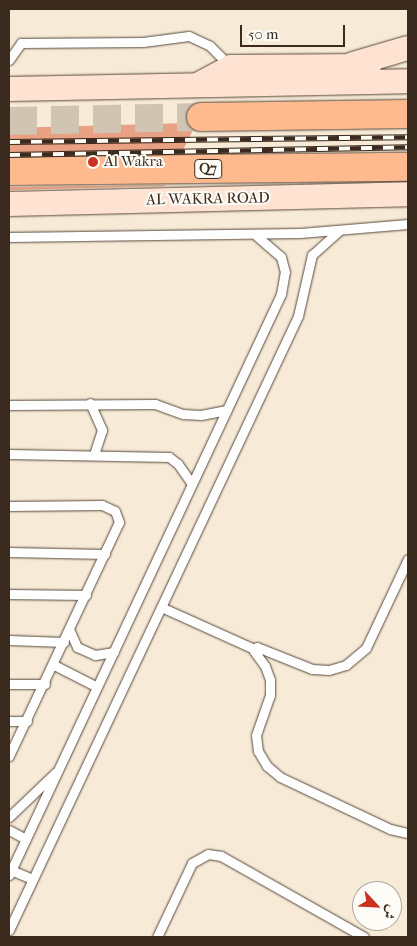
<!DOCTYPE html>
<meta charset="utf-8">
<style>
body{margin:0}
#map{position:relative;width:417px;height:946px;overflow:hidden;background:#f7ebd8;font-family:"IM FELL French Canon",Amiri,serif}
div>[style]{position:absolute}
[style*='--x']{left:calc(var(--x)*1px);top:calc(var(--y)*1px);width:calc(var(--w)*1px);rotate:calc(var(--a)*1deg)}
.building>*{inset:0;background:#e8a183}
.highway-tunnel>*{height:28px;margin-top:-14px;transform-origin:0;background:repeating-linear-gradient(90deg,#d1c4b3 0 28px,transparent 0 42px)}
.roads{filter:drop-shadow(0 0 1px #57473a) drop-shadow(0 0 1px #57473a)}
.lane>*{height:9px;margin:-4.5px;padding:0 4.5px;transform-origin:4.5px;border-radius:4.5px;background:#fff}
.secondary>*{height:24px;margin:-12px;padding:0 12px;transform-origin:12px;border-radius:12px;background:#fee3d2}
.highway>*{height:28px;margin:-14px;padding:0 14px;transform-origin:14px;border-radius:14px;background:#fcba8e}
.rail>*{height:5.5px;margin-top:-2.75px;transform-origin:0;background:repeating-linear-gradient(90deg,#fdfcf7 0 11px,#3b2a1e 0 22px);box-sizing:border-box;border-block:1px solid #3b2a1e}
.dots>*{width:14px;height:14px;translate:-50% -50%;box-sizing:border-box;border:2px solid #fdfcf7;border-radius:50%}
span{translate:-50% -50%;white-space:nowrap;text-align:center;line-height:1.15;-webkit-text-stroke:4px #fdfcf7;paint-order:stroke}
.shield-label span{padding:1px 4px;background:#fdfcf7;border:1px solid;border-radius:4px;-webkit-text-stroke-width:0}
.shield-label{font-size:14px;color:#3b2a1e;font-weight:700}
.poi-label{font-size:15px;color:#3b2a1e}
.left{translate:0 -50%;text-align:left}
.street-label{font-size:15px;color:#3b2a1e}
.frame{position:absolute;inset:0;border:10px solid #3b2a1e;pointer-events:none}
.north{position:absolute;left:352px;top:881px;width:50px;height:50px;box-sizing:border-box;background:#fdfcf7;border:1px solid #afa8a0;border-radius:50%;rotate:115deg;font-size:14px;font-weight:700;line-height:20px;text-align:center;color:#3b2a1e}
.north::after{content:'';display:block;margin:auto;width:18px;height:22px;background:#c8321e;clip-path:polygon(50% 0,100% 100%,50% 72%,0 100%)}
.scale{position:absolute;left:240px;top:25px;width:105px;height:22px;box-sizing:border-box;border:2px solid #3b2a1e;border-top:0;padding-left:6px;font-size:15px;line-height:18px;white-space:nowrap;color:#3b2a1e;-webkit-text-stroke:4px #fdfcf7;paint-order:stroke}
</style>
<div id="map">
<div class="building">
<div style="clip-path:polygon(187px 123px,193px 130px,181px 154px,9px 155px,9px 128px)"></div>
<div style="clip-path:polygon(165px 185px,165px 186px,9px 190px,9px 187px)"></div>
</div>
<div class="highway-tunnel">
<div style="--x:9;--y:121;--w:192;--a:-1.2"></div>
</div>
<div class="roads">
<div class="lane">
<div style="--x:9;--y:60;--w:21;--a:-55"></div>
<div style="--x:21;--y:43;--w:122;--a:-0.5"></div>
<div style="--x:143;--y:42;--w:46;--a:-7.4"></div>
<div style="--x:189;--y:36;--w:23;--a:25"></div>
<div style="--x:210;--y:46;--w:30;--a:45"></div>
<div style="--x:9;--y:237;--w:291;--a:-0.8"></div>
<div style="--x:300;--y:233;--w:108;--a:-4.8"></div>
<div style="--x:90;--y:403;--w:30;--a:66"></div>
<div style="--x:102;--y:430;--w:26;--a:108"></div>
<div style="--x:9;--y:405;--w:146;--a:-0.4"></div>
<div style="--x:155;--y:404;--w:30;--a:20"></div>
<div style="--x:183;--y:414;--w:18;--a:3"></div>
<div style="--x:201;--y:415;--w:26;--a:-11"></div>
<div style="--x:9;--y:454;--w:160;--a:1.1"></div>
<div style="--x:169;--y:457;--w:11;--a:38"></div>
<div style="--x:178;--y:464;--w:24;--a:55"></div>
<div style="--x:9;--y:506;--w:93;--a:-0.6"></div>
<div style="--x:102;--y:505;--w:14;--a:25"></div>
<div style="--x:115;--y:511;--w:12;--a:70"></div>
<div style="--x:119;--y:522;--w:259;--a:115.2"></div>
<div style="--x:9;--y:552;--w:96;--a:1.2"></div>
<div style="--x:408;--y:559;--w:98;--a:115.3"></div>
<div style="--x:366;--y:648;--w:26;--a:140"></div>
<div style="--x:346;--y:665;--w:18;--a:164"></div>
<div style="--x:329;--y:670;--w:17;--a:-177"></div>
<div style="--x:312;--y:669;--w:59;--a:-158.2"></div>
<div style="--x:257;--y:647;--w:5;--a:127"></div>
<div style="--x:254;--y:651;--w:19;--a:54"></div>
<div style="--x:265;--y:666;--w:15;--a:70"></div>
<div style="--x:270;--y:680;--w:15;--a:90"></div>
<div style="--x:270;--y:695;--w:42;--a:109.3"></div>
<div style="--x:256;--y:735;--w:16;--a:83"></div>
<div style="--x:258;--y:751;--w:17;--a:59"></div>
<div style="--x:267;--y:766;--w:17;--a:40"></div>
<div style="--x:280;--y:777;--w:122;--a:25.3"></div>
<div style="--x:390;--y:829;--w:18;--a:13"></div>
<div style="--x:9;--y:594;--w:77;--a:0.7"></div>
<div style="--x:161;--y:607;--w:102;--a:24.3"></div>
<div style="--x:69;--y:629;--w:20;--a:66"></div>
<div style="--x:77;--y:647;--w:20;--a:24"></div>
<div style="--x:95;--y:655;--w:19;--a:-9"></div>
<div style="--x:9;--y:640;--w:55;--a:2.1"></div>
<div style="--x:54;--y:665;--w:48;--a:27.1"></div>
<div style="--x:9;--y:684;--w:36;--a:0"></div>
<div style="--x:9;--y:721;--w:18;--a:0"></div>
<div style="--x:9;--y:817;--w:64;--a:-43.7"></div>
<div style="--x:9;--y:830;--w:19;--a:28"></div>
<div style="--x:11;--y:870;--w:23;--a:23"></div>
<div style="--x:9;--y:875;--w:642;--a:-64.91"></div>
<div style="--x:281;--y:294;--w:22;--a:-80"></div>
<div style="--x:285;--y:272;--w:16;--a:-105"></div>
<div style="--x:281;--y:257;--w:35;--a:-139"></div>
<div style="--x:9;--y:930;--w:679;--a:-64.79"></div>
<div style="--x:298;--y:316;--w:63;--a:-77.1"></div>
<div style="--x:312;--y:255;--w:36;--a:-42"></div>
<div style="--x:157;--y:937;--w:82;--a:-64.7"></div>
<div style="--x:192;--y:863;--w:18;--a:-29"></div>
<div style="--x:208;--y:854;--w:13;--a:9"></div>
<div style="--x:221;--y:856;--w:164;--a:29.5"></div>
</div>
<div class="secondary">
<div style="--x:353;--y:64;--w:57;--a:-16.2"></div>
<div style="--x:201;--y:83;--w:34;--a:-28"></div>
<div style="--x:231;--y:67;--w:138;--a:-0.4"></div>
<div style="--x:9;--y:89;--w:399;--a:-1.1"></div>
<div style="--x:9;--y:204;--w:399;--a:-1.4"></div>
</div>
<div class="highway">
<div style="--x:201;--y:117;--w:207;--a:-0.8"></div>
<div style="--x:9;--y:171;--w:399;--a:-0.6"></div>
</div>
</div>
<div class="rail">
<div style="--x:9;--y:142;--w:399;--a:-0.7"></div>
<div style="--x:9;--y:155;--w:399;--a:-1.1"></div>
</div>
<div class="dots">
<div style="left:93px;top:162px;background:#c8321e"></div>
</div>
<div class="shield-label">
<span style="left:208px;top:169px">Q7</span>
</div>
<div class="poi-label">
<span class="left" style="left:104px;top:162px">Al Wakra</span>
</div>
<div class="street-label">
<span style="left:208px;top:199px;rotate:-1deg">AL WAKRA ROAD</span>
</div>
<div class="frame"></div>
<div class="north">ش</div>
<div class="scale">50 m</div>
</div>
